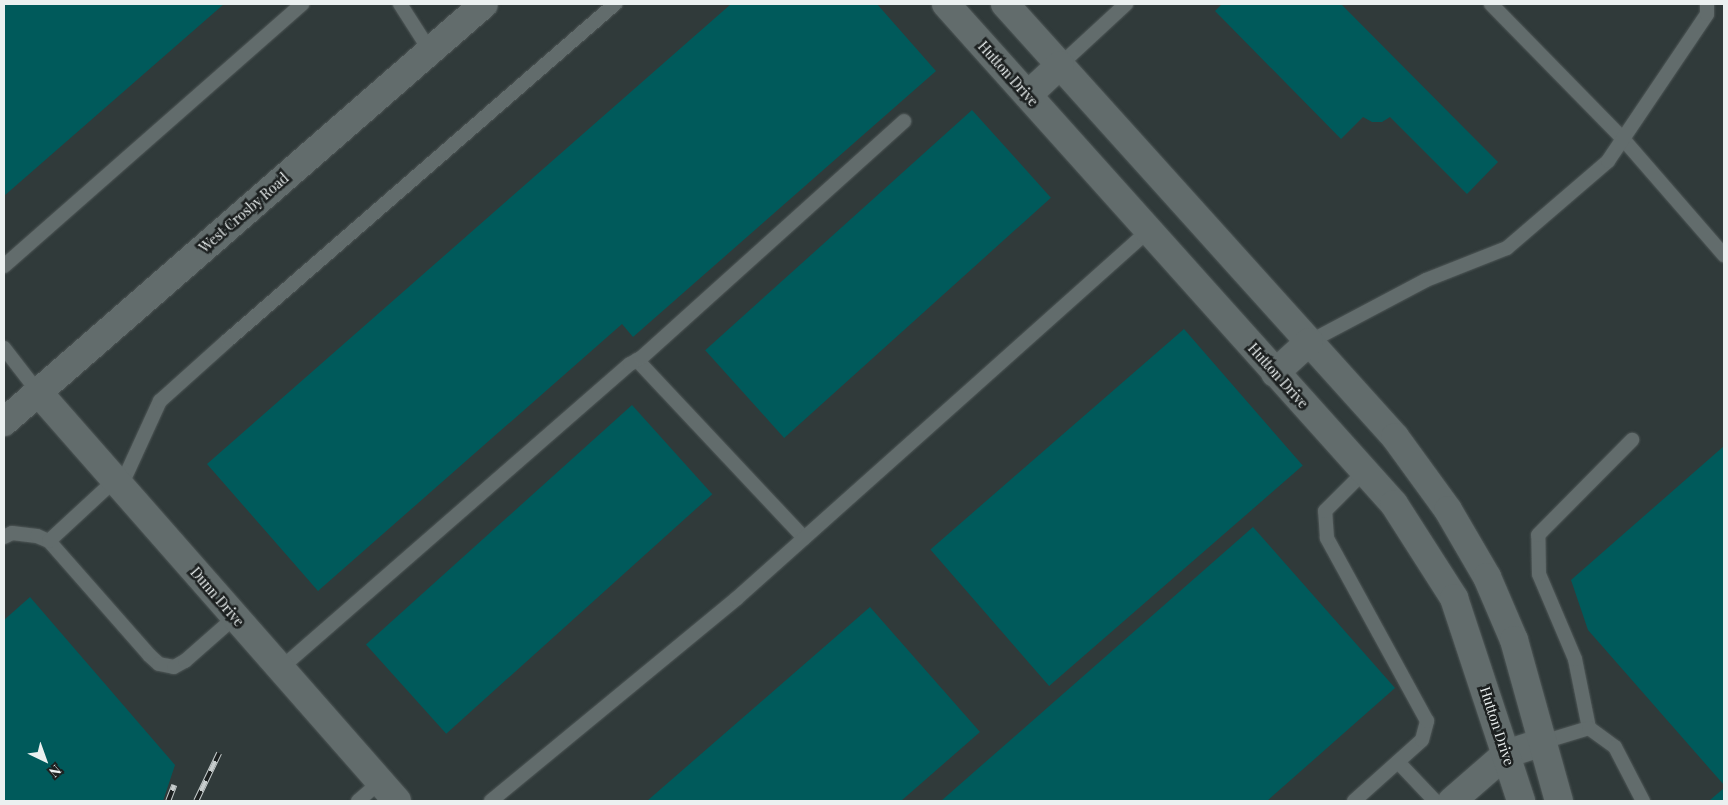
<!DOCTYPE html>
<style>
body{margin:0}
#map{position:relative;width:1728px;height:805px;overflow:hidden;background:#303a3a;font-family:"Playfair Display",serif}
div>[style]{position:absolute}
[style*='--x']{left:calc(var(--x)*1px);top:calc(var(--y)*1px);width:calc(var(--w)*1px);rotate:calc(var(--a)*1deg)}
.building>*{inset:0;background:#005a5b;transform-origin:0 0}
.roads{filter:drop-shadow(0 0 1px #4f5757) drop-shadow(0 0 1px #4f5757)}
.service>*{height:14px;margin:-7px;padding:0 7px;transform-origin:7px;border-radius:7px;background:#626c6c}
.minor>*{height:28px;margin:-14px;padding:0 14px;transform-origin:14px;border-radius:14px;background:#626c6c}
.tertiary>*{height:28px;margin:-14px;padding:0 14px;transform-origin:14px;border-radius:14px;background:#626c6c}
.rail>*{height:5.5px;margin-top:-2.75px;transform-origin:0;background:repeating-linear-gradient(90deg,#1c2020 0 11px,#c7cdcd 0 22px);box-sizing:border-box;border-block:1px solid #c7cdcd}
span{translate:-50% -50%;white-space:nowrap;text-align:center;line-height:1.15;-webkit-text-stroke:5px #1c2020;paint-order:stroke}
.street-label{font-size:14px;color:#ebf0f0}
.frame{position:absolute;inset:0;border:5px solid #ebf0f0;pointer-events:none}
.north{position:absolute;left:20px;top:735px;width:50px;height:50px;-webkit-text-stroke:4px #1c2020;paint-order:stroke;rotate:138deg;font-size:14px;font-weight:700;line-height:20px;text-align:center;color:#ebf0f0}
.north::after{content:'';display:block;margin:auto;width:18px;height:22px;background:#ebf0f0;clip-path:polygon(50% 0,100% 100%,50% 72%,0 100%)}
</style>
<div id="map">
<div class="building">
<div style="clip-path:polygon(4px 4px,224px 4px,4px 196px)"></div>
<div style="clip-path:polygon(731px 4px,877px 4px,936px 71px,633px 337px,622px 324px,318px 591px,207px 464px)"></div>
<div style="clip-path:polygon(1222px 4px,1341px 4px,1498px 162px,1467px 194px,1390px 117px,1382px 122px,1372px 122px,1363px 117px,1341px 139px,1215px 11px)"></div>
<div style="left:972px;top:110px;width:118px;height:359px;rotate:48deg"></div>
<div style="left:1184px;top:329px;width:181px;height:336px;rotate:49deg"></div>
<div style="left:632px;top:405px;width:120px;height:358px;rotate:48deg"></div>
<div style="clip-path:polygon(1724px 446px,1724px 785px,1588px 630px,1571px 580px)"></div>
<div style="clip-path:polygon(1253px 527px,1395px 688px,1267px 801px,941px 801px)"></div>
<div style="clip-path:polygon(30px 597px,175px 765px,163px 801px,4px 801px,4px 620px)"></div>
<div style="clip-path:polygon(870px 607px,980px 732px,901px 801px,647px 801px)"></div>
<div style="clip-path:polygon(1724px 788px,1724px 801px,1709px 801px)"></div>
</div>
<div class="roads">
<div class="service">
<div style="--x:400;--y:4;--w:56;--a:57.4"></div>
<div style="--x:1491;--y:4;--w:189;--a:45.6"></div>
<div style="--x:1623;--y:139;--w:154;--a:49"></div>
<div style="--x:1060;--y:65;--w:90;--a:-42.7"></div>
<div style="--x:4;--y:266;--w:397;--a:-41.3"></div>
<div style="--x:1309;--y:342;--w:132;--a:-27.9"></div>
<div style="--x:1426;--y:280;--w:87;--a:-21.6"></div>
<div style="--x:1507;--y:248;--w:133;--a:-40.7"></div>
<div style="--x:1608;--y:161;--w:177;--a:-56"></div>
<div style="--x:1707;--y:14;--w:10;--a:-90"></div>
<div style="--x:4;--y:348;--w:56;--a:52.3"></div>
<div style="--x:637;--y:360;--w:244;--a:46.8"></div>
<div style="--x:121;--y:486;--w:94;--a:-65.4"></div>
<div style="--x:160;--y:401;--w:91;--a:-41.9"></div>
<div style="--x:228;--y:340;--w:513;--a:-40.97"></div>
<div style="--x:4;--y:537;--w:9;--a:-27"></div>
<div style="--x:12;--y:533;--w:25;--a:7"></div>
<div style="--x:37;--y:536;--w:13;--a:23"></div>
<div style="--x:49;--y:541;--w:152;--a:48.7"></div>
<div style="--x:149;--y:655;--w:13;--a:42"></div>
<div style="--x:159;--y:664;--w:15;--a:11"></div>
<div style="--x:174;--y:667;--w:13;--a:-29"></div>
<div style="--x:185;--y:661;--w:67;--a:-41.3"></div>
<div style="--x:49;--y:541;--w:90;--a:-42.7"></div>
<div style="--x:280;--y:669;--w:464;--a:-41.1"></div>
<div style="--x:630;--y:364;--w:13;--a:-29"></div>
<div style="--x:641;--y:358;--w:354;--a:-42"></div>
<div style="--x:1589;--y:728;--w:70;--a:-101.5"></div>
<div style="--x:1575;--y:659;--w:92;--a:-113"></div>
<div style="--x:1539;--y:574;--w:39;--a:-91"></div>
<div style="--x:1538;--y:535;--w:134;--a:-45.3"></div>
<div style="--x:1543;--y:742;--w:48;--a:-16.9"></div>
<div style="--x:1589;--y:728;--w:32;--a:36"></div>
<div style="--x:1615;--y:747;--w:61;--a:62.6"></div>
<div style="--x:1398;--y:762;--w:54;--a:46.5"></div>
<div style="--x:358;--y:801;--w:29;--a:-41"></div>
<div style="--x:491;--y:801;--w:318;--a:-39.5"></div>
<div style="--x:736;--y:599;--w:552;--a:-41.77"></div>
<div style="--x:1354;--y:801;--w:91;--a:-41.9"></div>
<div style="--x:1422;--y:740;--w:20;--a:-75"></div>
<div style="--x:1427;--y:721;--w:209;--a:-118.7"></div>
<div style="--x:1327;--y:538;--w:27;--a:-94"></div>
<div style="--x:1325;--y:511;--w:55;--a:-45"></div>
</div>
<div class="minor">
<div style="--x:38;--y:392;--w:544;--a:48.72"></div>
<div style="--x:1452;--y:801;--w:72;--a:-41"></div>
<div style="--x:1506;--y:754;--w:39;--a:-18"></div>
</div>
<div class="tertiary">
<div style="--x:946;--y:4;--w:671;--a:48.14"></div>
<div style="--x:1394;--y:504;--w:112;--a:57.4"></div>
<div style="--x:1454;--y:598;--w:214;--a:71.7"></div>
<div style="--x:1005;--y:4;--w:583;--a:47.99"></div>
<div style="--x:1395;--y:437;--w:90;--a:54"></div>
<div style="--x:1448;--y:510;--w:78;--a:59.8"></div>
<div style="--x:1487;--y:577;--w:69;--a:66.8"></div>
<div style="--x:1514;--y:640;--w:167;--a:74.4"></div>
<div style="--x:1028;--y:95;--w:44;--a:-43.2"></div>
<div style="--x:1275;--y:373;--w:46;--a:-42.4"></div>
<div style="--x:4;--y:422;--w:636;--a:-41.05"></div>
</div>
</div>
<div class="rail">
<div style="--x:168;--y:801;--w:17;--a:-69"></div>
<div style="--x:196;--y:801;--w:53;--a:-64.4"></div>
</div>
<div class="street-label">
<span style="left:1008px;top:74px;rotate:48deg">Hutton Drive</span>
<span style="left:244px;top:213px;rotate:-41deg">West Crosby Road</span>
<span style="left:1278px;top:376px;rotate:48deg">Hutton Drive</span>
<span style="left:217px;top:597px;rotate:49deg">Dunn Drive</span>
<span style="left:1497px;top:726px;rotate:72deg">Hutton Drive</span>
</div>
<div class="frame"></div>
<div class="north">N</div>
</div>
